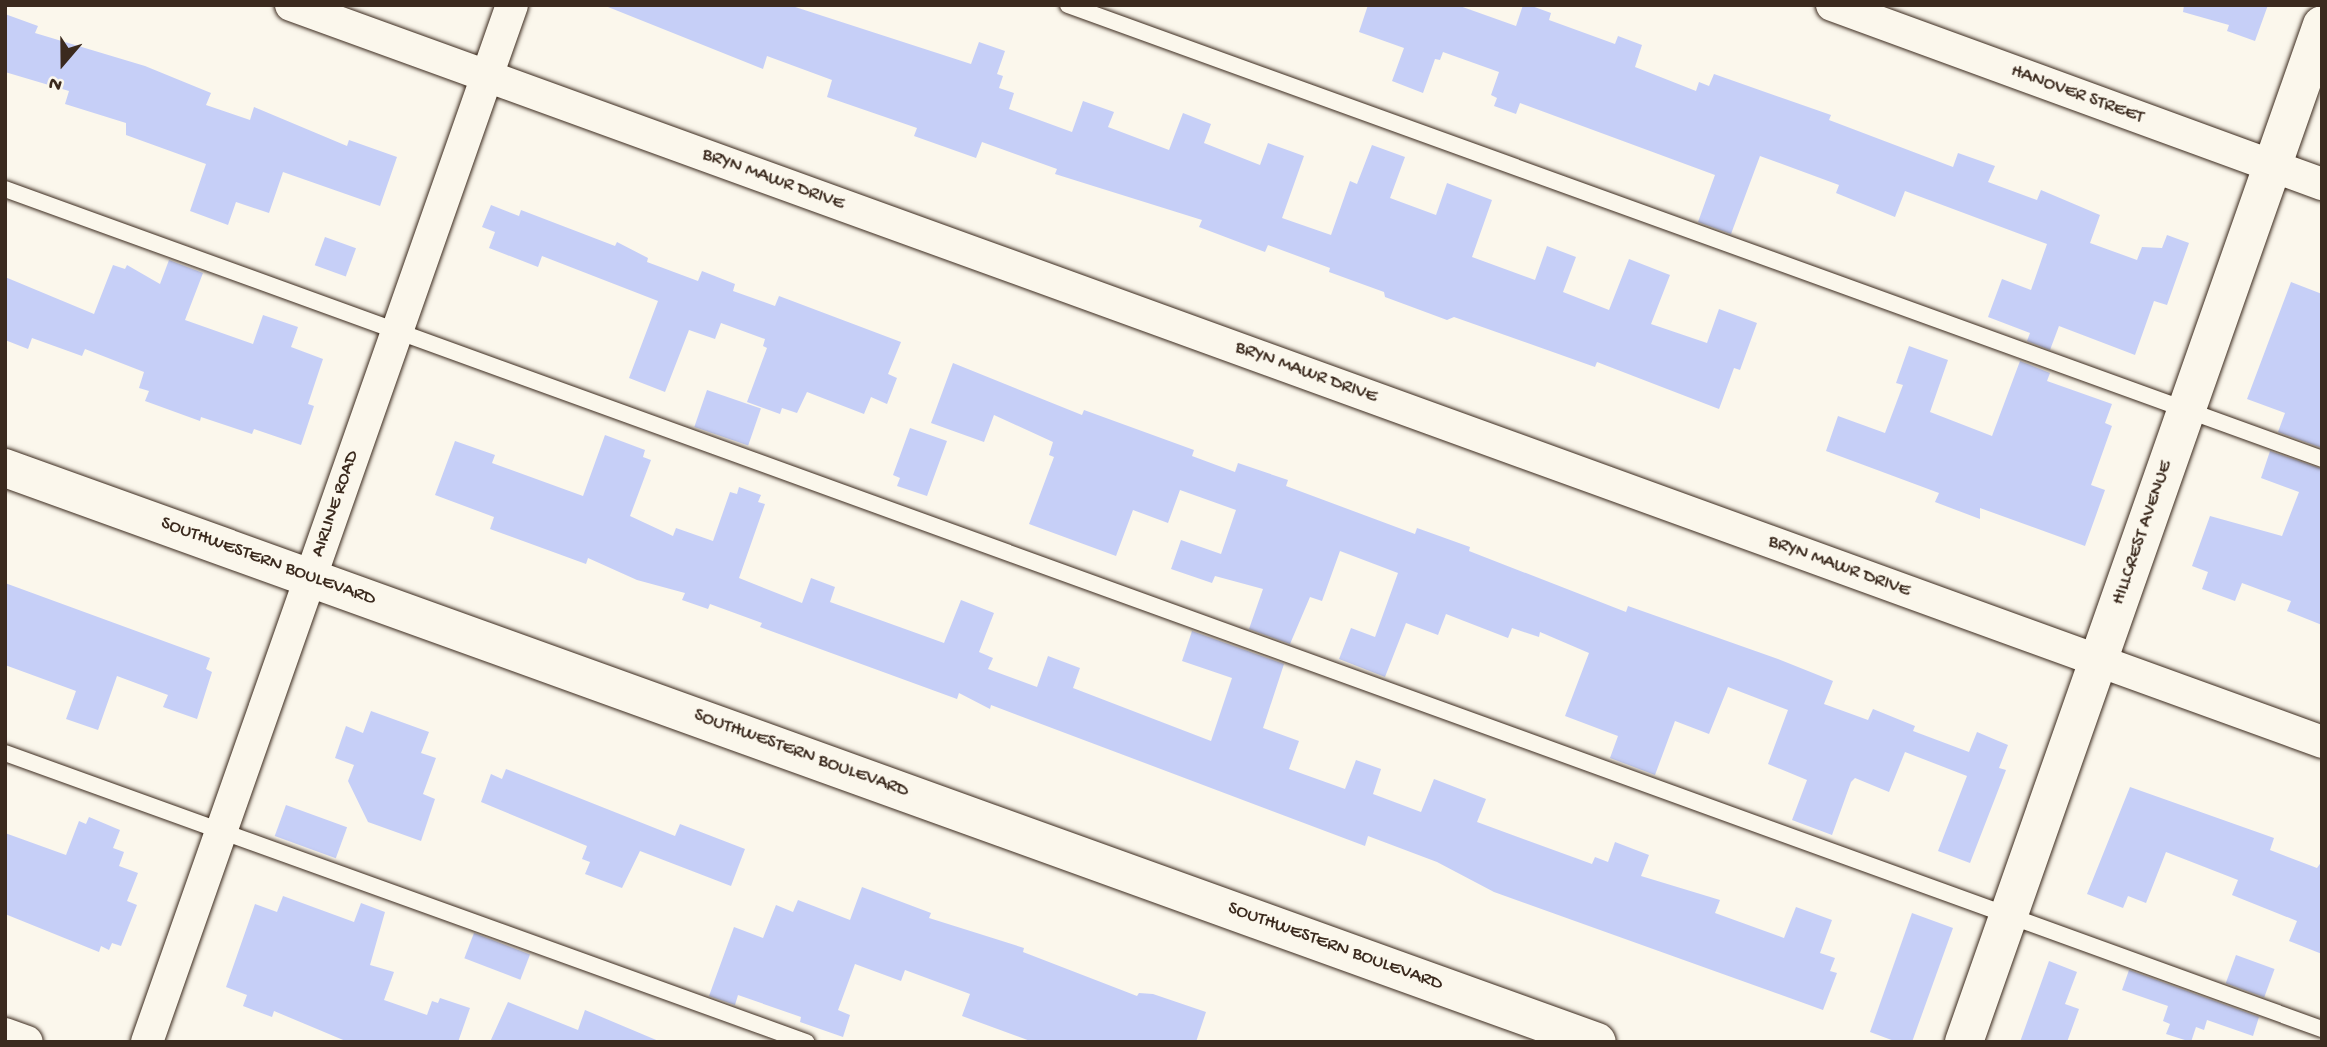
<!DOCTYPE html>
<style>
body{margin:0}
#map{position:relative;width:2327px;height:1047px;overflow:hidden;background:#fbf7ec;font-family:"Gochi Hand",sans-serif}
div>[style]{position:absolute}
[style*='--x']{left:calc(var(--x)*1px);top:calc(var(--y)*1px);width:calc(var(--w)*1px);rotate:calc(var(--a)*1deg)}
.building>*{inset:0;background:#c6cff7;transform-origin:0 0}
.roads{filter:drop-shadow(0 0 2px #3b2a1e) drop-shadow(0 0 2px #3b2a1e)}
.service>*{height:16px;margin:-8px;padding:0 8px;transform-origin:8px;border-radius:8px;background:#fbf7ec}
.minor>*{height:32px;margin:-16px;padding:0 16px;transform-origin:16px;border-radius:16px;background:#fbf7ec}
.tertiary>*{height:38px;margin:-19px;padding:0 19px;transform-origin:19px;border-radius:19px;background:#fbf7ec}
span{translate:-50% -50%;white-space:nowrap;text-align:center;line-height:1.15;-webkit-text-stroke:5px #fbf7ec;paint-order:stroke}
.street-label{font-size:19px;color:#3b2a1e}
.frame{position:absolute;inset:0;border:7px solid #3b2a1e;pointer-events:none}
.north{position:absolute;left:28px;top:28px;width:70px;height:70px;-webkit-text-stroke:5px #fbf7ec;paint-order:stroke;rotate:200deg;font-size:19px;font-weight:700;line-height:28px;text-align:center;color:#3b2a1e}
.north::after{content:'';display:block;margin:auto;width:24px;height:32px;background:#3b2a1e;clip-path:polygon(50% 0,100% 100%,50% 72%,0 100%)}
</style>
<div id="map">
<div class="building">
<div style="clip-path:polygon(603px 5px,789px 5px,971px 64px,979px 42px,1005px 51px,997px 74px,1003px 76px,999px 88px,1014px 93px,1009px 109px,1072px 132px,1083px 101px,1114px 112px,1108px 127px,1169px 150px,1183px 113px,1211px 124px,1204px 143px,1260px 165px,1268px 143px,1304px 156px,1282px 218px,1331px 235px,1350px 181px,1357px 184px,1372px 145px,1405px 157px,1390px 198px,1436px 215px,1447px 183px,1492px 200px,1472px 257px,1535px 280px,1547px 246px,1576px 257px,1563px 292px,1609px 310px,1629px 259px,1670px 275px,1651px 324px,1707px 343px,1719px 309px,1757px 323px,1740px 370px,1734px 368px,1719px 409px,1597px 362px,1595px 367px,1454px 317px,1447px 320px,1385px 297px,1384px 292px,1329px 272px,1330px 268px,1268px 245px,1265px 252px,1199px 227px,1202px 220px,1055px 174px,1057px 169px,982px 142px,976px 158px,914px 136px,917px 128px,827px 97px,832px 80px,767px 56px,763px 69px)"></div>
<div style="clip-path:polygon(1368px 5px,1457px 5px,1516px 26px,1523px 5px,1529px 5px,1551px 13px,1549px 20px,1615px 44px,1618px 36px,1642px 45px,1635px 67px,1696px 91px,1699px 82px,1709px 86px,1714px 74px,1831px 115px,1829px 120px,1953px 167px,1958px 153px,1995px 166px,1988px 182px,2037px 200px,2041px 190px,2100px 215px,2090px 243px,2137px 260px,2142px 247px,2162px 248px,2167px 235px,2189px 243px,2167px 305px,2154px 301px,2135px 355px,2059px 326px,2050px 350px,2027px 341px,2030px 333px,1988px 317px,2002px 279px,2031px 290px,2047px 244px,1905px 191px,1895px 217px,1836px 193px,1839px 185px,1760px 156px,1731px 234px,1698px 222px,1715px 175px,1520px 103px,1516px 114px,1494px 106px,1497px 98px,1491px 95px,1499px 72px,1443px 52px,1440px 60px,1435px 59px,1423px 93px,1392px 81px,1404px 48px,1359px 32px)"></div>
<div style="clip-path:polygon(2184px 5px,2268px 5px,2255px 41px,2227px 31px,2229px 25px,2183px 12px)"></div>
<div style="clip-path:polygon(5px 14px,38px 26px,35px 33px,145px 66px,211px 93px,206px 105px,250px 120px,254px 107px,347px 146px,349px 140px,397px 157px,380px 206px,283px 172px,269px 213px,236px 202px,228px 225px,190px 211px,206px 164px,126px 135px,126px 123px,65px 104px,69px 91px,5px 72px)"></div>
<div style="clip-path:polygon(491px 205px,519px 216px,521px 210px,615px 246px,617px 242px,648px 258px,647px 262px,698px 281px,702px 271px,735px 284px,733px 291px,775px 306px,779px 296px,901px 342px,888px 374px,897px 378px,887px 404px,871px 397px,864px 414px,807px 392px,797px 413px,782px 408px,780px 414px,747px 402px,767px 348px,763px 346px,765px 339px,721px 323px,715px 339px,689px 330px,665px 392px,629px 378px,658px 301px,542px 256px,538px 267px,489px 248px,495px 232px,482px 227px)"></div>
<div style="left:325px;top:237px;width:33px;height:30px;rotate:20deg"></div>
<div style="clip-path:polygon(169px 260px,203px 273px,185px 320px,253px 344px,263px 315px,298px 327px,291px 347px,323px 359px,308px 404px,314px 406px,301px 445px,254px 429px,252px 434px,201px 417px,200px 421px,145px 401px,149px 391px,139px 388px,144px 372px,85px 349px,82px 356px,32px 338px,28px 349px,5px 340px,5px 277px,94px 314px,113px 265px,125px 269px,127px 265px,160px 284px)"></div>
<div style="clip-path:polygon(2291px 282px,2322px 294px,2322px 448px,2278px 432px,2285px 413px,2247px 399px)"></div>
<div style="clip-path:polygon(1909px 346px,1948px 360px,1930px 412px,1992px 436px,2020px 361px,2050px 373px,2047px 381px,2112px 404px,2105px 423px,2112px 426px,2091px 485px,2105px 490px,2085px 546px,1980px 508px,1980px 519px,1935px 502px,1939px 493px,1826px 451px,1838px 416px,1885px 433px,1903px 385px,1896px 383px)"></div>
<div style="clip-path:polygon(953px 363px,1082px 415px,1084px 410px,1194px 450px,1192px 456px,1235px 472px,1238px 463px,1288px 480px,1286px 486px,1415px 534px,1417px 528px,1470px 547px,1469px 551px,1626px 612px,1628px 606px,1778px 659px,1833px 681px,1824px 704px,1868px 720px,1873px 709px,1915px 726px,1913px 731px,1969px 752px,1977px 732px,2008px 745px,1999px 768px,2006px 770px,1970px 863px,1938px 851px,1967px 776px,1905px 752px,1889px 792px,1855px 778px,1851px 782px,1832px 835px,1792px 820px,1807px 780px,1768px 764px,1788px 710px,1728px 687px,1709px 734px,1675px 721px,1655px 775px,1610px 758px,1618px 736px,1565px 716px,1589px 653px,1540px 632px,1539px 637px,1512px 628px,1508px 638px,1446px 614px,1438px 635px,1406px 623px,1385px 677px,1339px 659px,1351px 628px,1375px 637px,1398px 573px,1340px 551px,1322px 601px,1310px 597px,1290px 644px,1249px 629px,1263px 589px,1215px 576px,1212px 583px,1171px 569px,1181px 540px,1221px 554px,1236px 510px,1180px 490px,1168px 523px,1133px 510px,1116px 556px,1029px 524px,1054px 457px,1049px 455px,1053px 442px,994px 415px,984px 442px,931px 423px)"></div>
<div style="left:707px;top:390px;width:57px;height:39px;rotate:19deg"></div>
<div style="clip-path:polygon(910px 428px,947px 441px,927px 496px,897px 486px,900px 478px,893px 475px)"></div>
<div style="clip-path:polygon(605px 435px,645px 450px,643px 457px,651px 460px,630px 516px,673px 536px,676px 528px,713px 541px,730px 492px,737px 494px,739px 487px,761px 495px,758px 502px,765px 504px,739px 578px,802px 603px,811px 578px,835px 587px,830px 602px,944px 643px,961px 600px,994px 613px,979px 652px,993px 658px,988px 669px,1037px 687px,1048px 656px,1080px 668px,1073px 688px,1211px 741px,1232px 678px,1182px 661px,1192px 631px,1284px 664px,1263px 728px,1299px 741px,1289px 769px,1345px 789px,1356px 760px,1381px 769px,1373px 794px,1421px 812px,1434px 779px,1486px 799px,1477px 822px,1592px 864px,1595px 857px,1608px 862px,1615px 842px,1649px 855px,1641px 876px,1720px 900px,1715px 913px,1784px 938px,1796px 907px,1832px 920px,1820px 953px,1835px 958px,1830px 971px,1837px 973px,1823px 1010px,1494px 892px,1437px 862px,1368px 836px,1365px 846px,991px 705px,990px 709px,959px 693px,957px 699px,760px 627px,762px 623px,710px 604px,708px 609px,682px 600px,685px 593px,637px 580px,588px 558px,586px 564px,490px 529px,494px 517px,435px 495px,455px 441px,495px 455px,492px 463px,583px 496px)"></div>
<div style="clip-path:polygon(2270px 451px,2322px 469px,2322px 625px,2287px 611px,2291px 601px,2242px 583px,2235px 601px,2202px 589px,2208px 572px,2192px 566px,2210px 516px,2282px 536px,2299px 492px,2261px 478px)"></div>
<div style="clip-path:polygon(5px 583px,210px 658px,206px 669px,212px 672px,197px 719px,163px 707px,168px 695px,117px 676px,98px 730px,66px 719px,76px 691px,5px 665px)"></div>
<div style="clip-path:polygon(371px 711px,429px 732px,421px 753px,436px 758px,423px 794px,435px 799px,421px 841px,368px 822px,348px 781px,354px 765px,335px 758px,346px 726px,363px 733px)"></div>
<div style="clip-path:polygon(506px 769px,675px 836px,680px 824px,745px 849px,731px 886px,640px 851px,622px 888px,585px 874px,590px 862px,582px 859px,587px 846px,481px 802px,491px 774px,502px 779px)"></div>
<div style="clip-path:polygon(2130px 787px,2274px 838px,2270px 850px,2317px 868px,2322px 861px,2322px 954px,2289px 941px,2297px 921px,2232px 895px,2238px 880px,2166px 852px,2146px 903px,2128px 896px,2123px 908px,2087px 894px)"></div>
<div style="left:286px;top:805px;width:65px;height:33px;rotate:20deg"></div>
<div style="clip-path:polygon(89px 817px,120px 830px,113px 848px,124px 852px,119px 866px,138px 873px,127px 901px,137px 905px,121px 946px,112px 943px,109px 950px,101px 946px,99px 952px,5px 914px,5px 833px,66px 855px,79px 821px,86px 824px)"></div>
<div style="clip-path:polygon(862px 887px,931px 913px,929px 918px,1024px 948px,1023px 952px,1137px 996px,1139px 993px,1153px 994px,1206px 1012px,1196px 1042px,1033px 1042px,962px 1016px,970px 994px,905px 970px,901px 981px,855px 964px,838px 1010px,850px 1015px,843px 1037px,800px 1022px,801px 1017px,738px 995px,735px 1005px,709px 996px,734px 927px,763px 938px,776px 905px,793px 912px,798px 900px,850px 920px)"></div>
<div style="clip-path:polygon(283px 896px,354px 922px,361px 903px,385px 912px,370px 965px,394px 972px,384px 1000px,427px 1015px,432px 1001px,438px 1003px,440px 998px,470px 1008px,458px 1042px,348px 1042px,274px 1011px,272px 1017px,243px 1006px,247px 995px,226px 987px,255px 904px,277px 912px)"></div>
<div style="clip-path:polygon(1912px 913px,1953px 928px,1912px 1042px,1897px 1042px,1870px 1032px)"></div>
<div style="left:474px;top:933px;width:60px;height:27px;rotate:21deg"></div>
<div style="left:2236px;top:955px;width:41px;height:30px;rotate:20deg"></div>
<div style="clip-path:polygon(2049px 961px,2077px 972px,2065px 1004px,2079px 1009px,2067px 1042px,2020px 1042px)"></div>
<div style="clip-path:polygon(2129px 970px,2259px 1017px,2253px 1036px,2207px 1020px,2204px 1030px,2196px 1027px,2191px 1042px,2166px 1034px,2170px 1024px,2163px 1021px,2168px 1006px,2122px 990px)"></div>
<div style="clip-path:polygon(508px 1002px,578px 1030px,585px 1010px,661px 1042px,490px 1042px)"></div>
</div>
<div class="roads">
<div class="service">
<div style="--x:1068;--y:5;--w:1334;--a:19.9"></div>
<div style="--x:5;--y:189;--w:2465;--a:19.93"></div>
<div style="--x:5;--y:753;--w:852;--a:19.84"></div>
</div>
<div class="minor">
<div style="--x:291;--y:5;--w:2161;--a:19.94"></div>
<div style="--x:1832;--y:5;--w:522;--a:20.07"></div>
<div style="--x:5;--y:1034;--w:23;--a:20"></div>
<div style="--x:147;--y:1042;--w:1099;--a:-70.61"></div>
</div>
<div class="tertiary">
<div style="--x:5;--y:468;--w:1692;--a:19.83"></div>
<div style="--x:1964;--y:1042;--w:1078;--a:-70.61"></div>
</div>
</div>
<div class="street-label">
<span style="left:2077px;top:95px;rotate:20deg">HANOVER STREET</span>
<span style="left:773px;top:180px;rotate:20deg">BRYN MAWR DRIVE</span>
<span style="left:1306px;top:373px;rotate:20deg">BRYN MAWR DRIVE</span>
<span style="left:336px;top:504px;rotate:-71deg">AIRLINE ROAD</span>
<span style="left:2143px;top:533px;rotate:-71deg">HILLCREST AVENUE</span>
<span style="left:268px;top:562px;rotate:20deg">SOUTHWESTERN BOULEVARD</span>
<span style="left:1839px;top:567px;rotate:20deg">BRYN MAWR DRIVE</span>
<span style="left:801px;top:754px;rotate:20deg">SOUTHWESTERN BOULEVARD</span>
<span style="left:1335px;top:947px;rotate:20deg">SOUTHWESTERN BOULEVARD</span>
</div>
<div class="frame"></div>
<div class="north">N</div>
</div>
